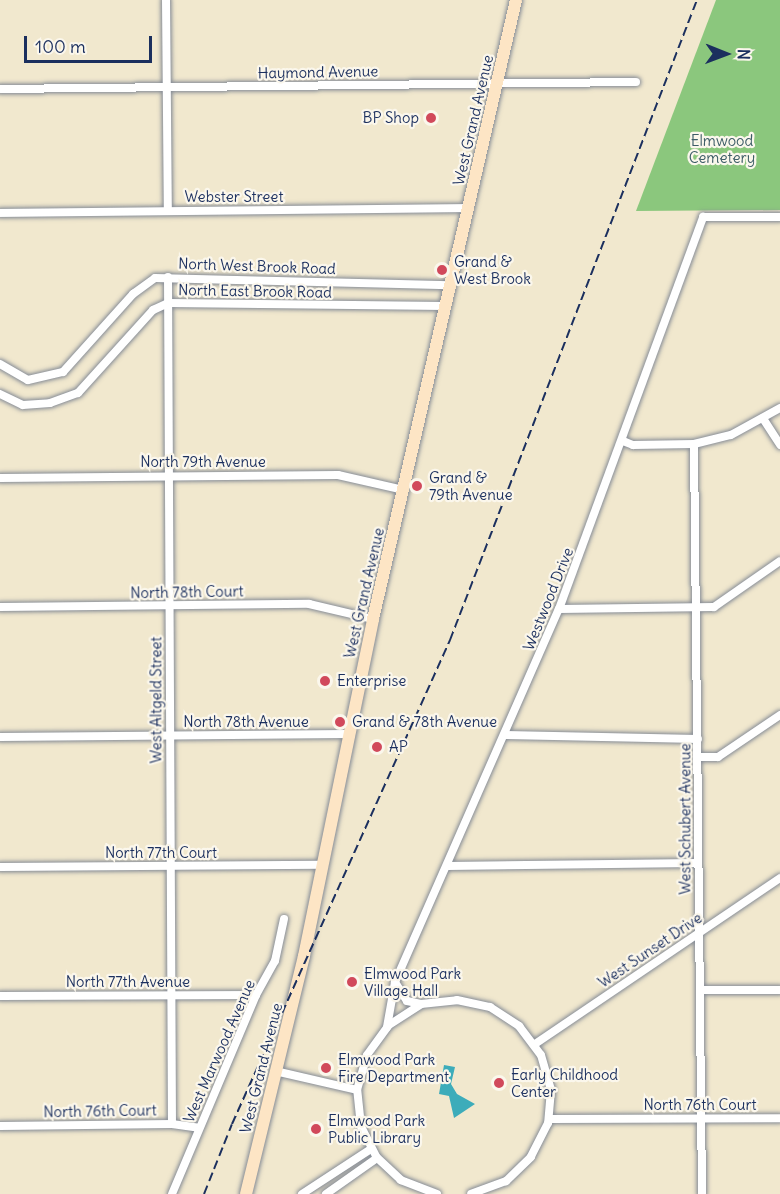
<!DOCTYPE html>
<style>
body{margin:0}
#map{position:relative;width:780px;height:1194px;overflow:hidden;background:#f1e8ce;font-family:Delius,sans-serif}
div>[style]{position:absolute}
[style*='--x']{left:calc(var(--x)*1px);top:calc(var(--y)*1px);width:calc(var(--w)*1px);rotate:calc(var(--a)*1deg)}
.green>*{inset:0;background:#8bc77d}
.water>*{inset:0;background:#3dacba}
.roads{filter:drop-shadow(0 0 2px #868c96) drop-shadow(0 0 2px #868c96)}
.minor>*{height:8px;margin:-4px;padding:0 4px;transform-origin:4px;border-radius:4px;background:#fff}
.secondary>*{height:12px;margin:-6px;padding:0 6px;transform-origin:6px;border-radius:6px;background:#fde5c5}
.rail>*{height:2px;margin-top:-1px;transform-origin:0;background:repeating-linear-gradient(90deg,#1b2f5e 0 9px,transparent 0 13.5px)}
.dots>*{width:16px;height:16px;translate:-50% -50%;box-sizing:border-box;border:3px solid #fbf7ec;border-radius:50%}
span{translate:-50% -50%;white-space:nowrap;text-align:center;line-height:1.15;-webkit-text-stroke:4.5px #fbf7ec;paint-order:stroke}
.street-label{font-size:15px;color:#1b2f5e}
.poi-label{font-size:15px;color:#1b2f5e}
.right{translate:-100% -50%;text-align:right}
.left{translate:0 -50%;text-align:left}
.park-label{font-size:15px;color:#3d5d67}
.north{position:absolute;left:696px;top:24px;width:60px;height:60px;-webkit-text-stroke:4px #fbf7ec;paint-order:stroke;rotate:91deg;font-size:16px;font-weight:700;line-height:24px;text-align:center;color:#1b2f5e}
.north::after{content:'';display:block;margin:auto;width:21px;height:27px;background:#1b2f5e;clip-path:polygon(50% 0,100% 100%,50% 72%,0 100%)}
.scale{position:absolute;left:24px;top:36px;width:128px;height:27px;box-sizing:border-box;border:3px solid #1b2f5e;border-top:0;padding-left:8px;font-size:18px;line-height:21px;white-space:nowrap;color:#1b2f5e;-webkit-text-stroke:4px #fbf7ec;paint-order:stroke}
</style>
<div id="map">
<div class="green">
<div style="clip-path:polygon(716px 0,780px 0,780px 210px,636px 211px)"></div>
</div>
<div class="water">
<div style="clip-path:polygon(444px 1065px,455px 1067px,451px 1084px,457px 1094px,475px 1104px,454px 1118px,449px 1096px,439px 1094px)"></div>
</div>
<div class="roads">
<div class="minor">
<div style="--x:166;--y:0;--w:211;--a:89.5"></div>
<div style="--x:0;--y:89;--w:636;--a:-0.63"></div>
<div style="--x:0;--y:213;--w:468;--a:-0.6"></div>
<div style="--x:168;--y:277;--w:847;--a:89.73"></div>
<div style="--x:0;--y:364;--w:32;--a:30"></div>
<div style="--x:28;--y:380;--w:36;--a:-13"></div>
<div style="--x:63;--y:372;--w:105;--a:-48.1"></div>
<div style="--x:133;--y:294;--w:27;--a:-36"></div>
<div style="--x:155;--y:278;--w:295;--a:1.4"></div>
<div style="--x:0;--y:394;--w:25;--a:26"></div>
<div style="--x:23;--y:405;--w:27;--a:-4"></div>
<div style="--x:50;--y:403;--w:30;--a:-20"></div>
<div style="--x:78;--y:393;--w:112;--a:-47.9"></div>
<div style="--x:153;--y:310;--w:17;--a:-25"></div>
<div style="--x:168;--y:303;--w:277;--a:0.6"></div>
<div style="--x:764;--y:420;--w:30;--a:57"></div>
<div style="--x:623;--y:441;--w:11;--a:22"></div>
<div style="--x:633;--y:445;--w:61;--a:-0.9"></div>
<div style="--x:694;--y:444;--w:38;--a:-14"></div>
<div style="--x:731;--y:435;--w:56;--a:-28.9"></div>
<div style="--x:694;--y:444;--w:750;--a:89.39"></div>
<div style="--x:0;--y:478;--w:338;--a:-0.5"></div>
<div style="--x:338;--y:475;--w:68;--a:12.8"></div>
<div style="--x:0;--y:607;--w:309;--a:-0.6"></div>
<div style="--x:309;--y:604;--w:66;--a:13.2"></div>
<div style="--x:559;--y:609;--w:155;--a:-0.7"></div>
<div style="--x:714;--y:607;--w:80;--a:-34.9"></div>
<div style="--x:506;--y:735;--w:192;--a:1.2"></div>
<div style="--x:0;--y:737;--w:347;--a:-0.5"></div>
<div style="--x:698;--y:757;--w:20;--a:0"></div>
<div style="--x:718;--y:757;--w:75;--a:-34.1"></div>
<div style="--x:447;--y:866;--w:250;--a:-0.7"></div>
<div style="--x:0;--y:867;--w:322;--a:-0.4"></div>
<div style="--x:395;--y:982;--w:22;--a:58"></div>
<div style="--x:407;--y:1001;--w:14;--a:12"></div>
<div style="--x:700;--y:990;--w:80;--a:0"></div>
<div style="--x:0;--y:996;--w:256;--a:-0.2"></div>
<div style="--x:387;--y:1027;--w:46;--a:-79.9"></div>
<div style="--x:395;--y:982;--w:407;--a:-66.3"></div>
<div style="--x:559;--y:609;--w:418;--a:-69.8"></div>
<div style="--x:703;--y:217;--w:77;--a:0"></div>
<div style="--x:535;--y:1044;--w:296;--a:-34.1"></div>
<div style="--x:275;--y:1071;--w:84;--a:13"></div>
<div style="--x:549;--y:1119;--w:231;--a:-0.2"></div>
<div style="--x:0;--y:1126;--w:172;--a:-0.7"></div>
<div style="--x:172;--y:1124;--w:27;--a:8"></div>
<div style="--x:172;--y:1194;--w:216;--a:-67.1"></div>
<div style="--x:256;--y:995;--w:39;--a:-61"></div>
<div style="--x:275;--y:961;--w:43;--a:-77.9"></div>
<div style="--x:302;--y:1194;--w:82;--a:-33.1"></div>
<div style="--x:326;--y:1194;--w:62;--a:-35.2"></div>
<div style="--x:437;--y:1194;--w:39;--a:-159"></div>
<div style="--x:401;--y:1180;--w:33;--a:-137"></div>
<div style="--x:377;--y:1158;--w:36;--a:-117"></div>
<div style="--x:361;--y:1126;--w:36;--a:-96"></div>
<div style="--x:357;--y:1090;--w:36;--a:-74"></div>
<div style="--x:367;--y:1055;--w:37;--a:-54"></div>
<div style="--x:389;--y:1025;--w:38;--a:-33"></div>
<div style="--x:421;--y:1004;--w:36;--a:-6"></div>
<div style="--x:457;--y:1000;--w:34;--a:12"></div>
<div style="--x:490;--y:1007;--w:35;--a:33"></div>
<div style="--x:519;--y:1026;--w:36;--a:53"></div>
<div style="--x:541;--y:1055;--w:36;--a:74"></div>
<div style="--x:551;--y:1090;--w:33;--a:95"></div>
<div style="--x:548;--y:1123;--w:38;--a:117"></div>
<div style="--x:531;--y:1157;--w:35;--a:136"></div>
<div style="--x:506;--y:1181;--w:37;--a:160"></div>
</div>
<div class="secondary">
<div style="--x:246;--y:1194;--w:245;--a:-76.3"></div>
<div style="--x:304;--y:956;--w:344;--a:-78.4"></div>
<div style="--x:373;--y:619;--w:635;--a:-76.99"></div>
</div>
</div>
<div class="rail">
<div style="--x:204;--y:1194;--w:75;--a:-68.2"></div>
<div style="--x:232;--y:1124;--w:531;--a:-65.75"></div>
<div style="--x:450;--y:640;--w:686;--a:-68.9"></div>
</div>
<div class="dots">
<div style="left:431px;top:118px;background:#d1495b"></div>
<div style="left:442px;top:270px;background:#d1495b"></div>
<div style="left:417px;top:486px;background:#d1495b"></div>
<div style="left:325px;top:681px;background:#d1495b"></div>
<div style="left:340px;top:722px;background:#d1495b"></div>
<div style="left:377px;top:747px;background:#d1495b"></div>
<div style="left:352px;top:982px;background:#d1495b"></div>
<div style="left:326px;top:1068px;background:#d1495b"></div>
<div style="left:499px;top:1083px;background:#d1495b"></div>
<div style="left:316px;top:1129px;background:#d1495b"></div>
</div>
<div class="street-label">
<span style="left:318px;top:72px;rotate:-1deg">Haymond Avenue</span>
<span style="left:473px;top:120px;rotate:-77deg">West Grand Avenue</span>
<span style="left:234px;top:197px">Webster Street</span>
<span style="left:257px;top:266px;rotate:2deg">North West Brook Road</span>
<span style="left:255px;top:291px;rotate:1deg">North East Brook Road</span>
<span style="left:203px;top:462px">North 79th Avenue</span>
<span style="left:187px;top:592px;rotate:-1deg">North 78th Court</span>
<span style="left:364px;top:593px;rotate:-77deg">West Grand Avenue</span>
<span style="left:548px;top:599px;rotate:-68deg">Westwood Drive</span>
<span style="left:156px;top:700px;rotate:-90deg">West Altgeld Street</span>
<span style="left:246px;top:722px">North 78th Avenue</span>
<span style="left:685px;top:819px;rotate:-90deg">West Schubert Avenue</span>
<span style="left:161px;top:853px">North 77th Court</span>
<span style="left:650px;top:950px;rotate:-34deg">West Sunset Drive</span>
<span style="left:128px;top:982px">North 77th Avenue</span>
<span style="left:219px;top:1051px;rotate:-66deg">West Marwood Avenue</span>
<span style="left:261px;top:1068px;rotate:-76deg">West Grand Avenue</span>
<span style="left:700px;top:1105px">North 76th Court</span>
<span style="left:100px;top:1111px;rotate:-1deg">North 76th Court</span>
</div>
<div class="poi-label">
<span class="right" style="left:419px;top:118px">BP Shop</span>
<span class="left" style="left:454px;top:270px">Grand &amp;<br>West Brook</span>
<span class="left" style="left:429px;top:486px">Grand &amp;<br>79th Avenue</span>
<span class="left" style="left:337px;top:681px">Enterprise</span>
<span class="left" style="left:352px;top:722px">Grand &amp; 78th Avenue</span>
<span class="left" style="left:389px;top:747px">AP</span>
<span class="left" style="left:364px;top:982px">Elmwood Park<br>Village Hall</span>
<span class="left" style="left:338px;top:1068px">Elmwood Park<br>Fire Department</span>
<span class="left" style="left:511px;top:1083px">Early Childhood<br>Center</span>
<span class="left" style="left:328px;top:1129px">Elmwood Park<br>Public Library</span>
</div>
<div class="park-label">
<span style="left:722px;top:149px">Elmwood<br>Cemetery</span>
</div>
<div class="north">N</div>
<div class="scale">100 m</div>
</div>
